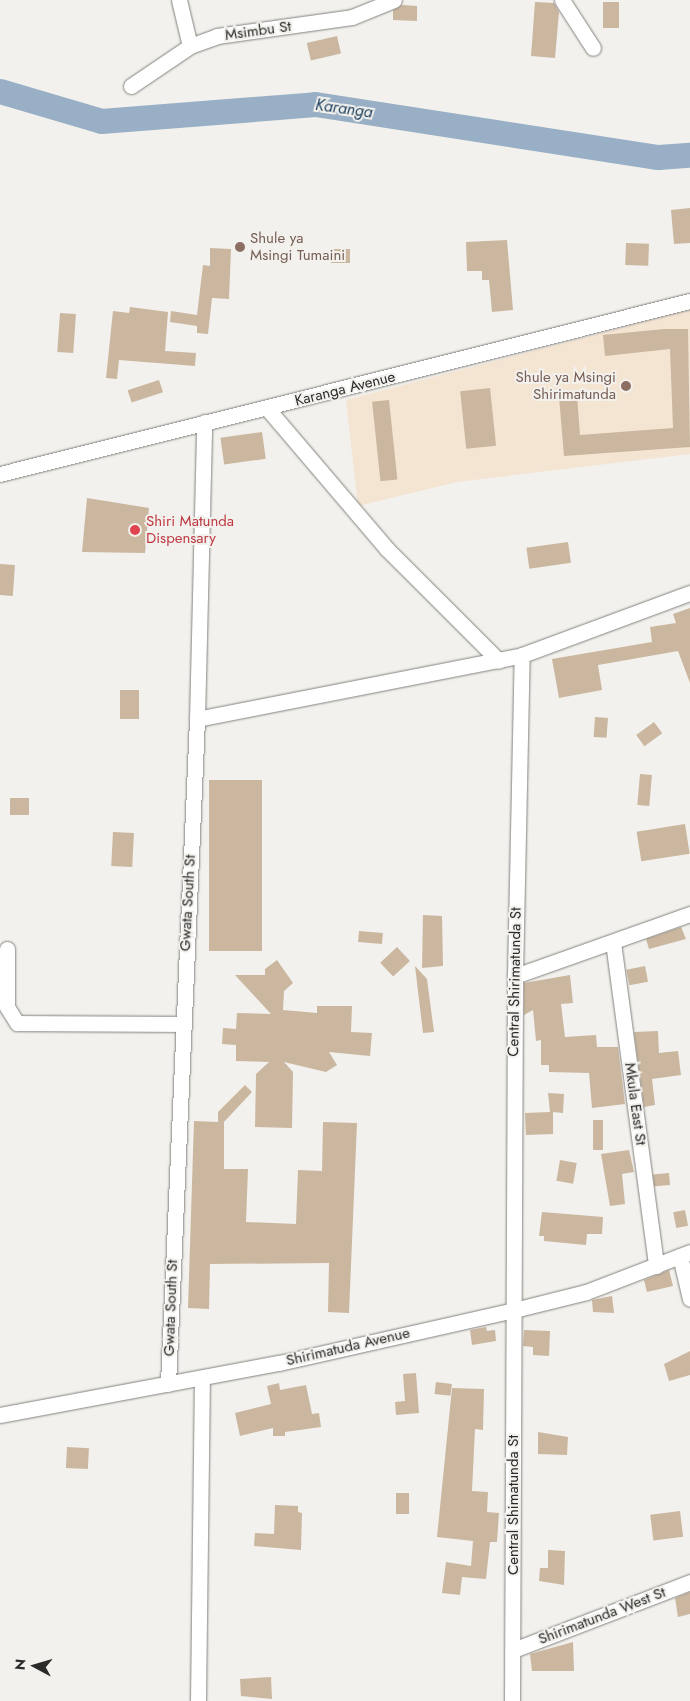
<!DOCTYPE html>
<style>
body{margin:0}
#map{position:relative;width:690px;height:1701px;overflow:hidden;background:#f2f1ed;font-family:Jost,sans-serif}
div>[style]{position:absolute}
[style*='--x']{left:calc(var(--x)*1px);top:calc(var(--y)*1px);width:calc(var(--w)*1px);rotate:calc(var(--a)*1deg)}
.education>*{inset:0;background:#f4e4d2}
.river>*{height:25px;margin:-12.5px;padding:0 12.5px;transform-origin:12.5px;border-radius:12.5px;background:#98afc5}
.building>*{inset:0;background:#cbb79f;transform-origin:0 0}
.roads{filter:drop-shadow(0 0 1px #83827f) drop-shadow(0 0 1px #83827f)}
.minor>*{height:15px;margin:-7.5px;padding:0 7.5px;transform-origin:7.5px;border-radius:7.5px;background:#fff}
.dots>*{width:14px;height:14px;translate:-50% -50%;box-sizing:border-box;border:2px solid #f2f1ed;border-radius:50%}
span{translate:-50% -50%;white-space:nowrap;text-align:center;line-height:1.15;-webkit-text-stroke:4px #f2f1ed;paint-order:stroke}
.street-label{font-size:15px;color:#2b2b29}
.education-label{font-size:15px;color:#785e54}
.left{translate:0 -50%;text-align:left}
.right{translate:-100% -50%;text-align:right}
.health-label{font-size:15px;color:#be3a42}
.water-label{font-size:16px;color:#153a5b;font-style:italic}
.north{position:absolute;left:10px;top:1641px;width:50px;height:50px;-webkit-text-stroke:4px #f2f1ed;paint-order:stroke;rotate:276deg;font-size:14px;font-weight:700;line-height:20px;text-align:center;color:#2b2b29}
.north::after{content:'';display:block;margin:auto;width:18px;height:22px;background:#2b2b29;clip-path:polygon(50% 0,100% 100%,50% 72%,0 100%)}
</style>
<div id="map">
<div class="education">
<div style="clip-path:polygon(690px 310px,690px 454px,457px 482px,358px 506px,346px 400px)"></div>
</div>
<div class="river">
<div style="--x:0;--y:91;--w:105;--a:16.5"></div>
<div style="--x:101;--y:121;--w:215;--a:-4.5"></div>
<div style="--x:315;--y:104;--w:347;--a:8.8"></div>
<div style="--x:658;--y:157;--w:32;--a:-4"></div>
</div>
<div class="building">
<div style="clip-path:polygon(535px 2px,554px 3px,559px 12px,555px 58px,531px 56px)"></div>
<div style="left:603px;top:2px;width:16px;height:26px"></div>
<div style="clip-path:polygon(402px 5px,417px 6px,417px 21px,393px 20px,393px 10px)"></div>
<div style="left:337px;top:36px;width:18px;height:31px;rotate:77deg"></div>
<div style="clip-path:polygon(690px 208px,690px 243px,674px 244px,671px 210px)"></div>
<div style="clip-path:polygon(507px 240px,513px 310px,492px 312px,489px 280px,482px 280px,482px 271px,467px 271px,466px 242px)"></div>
<div style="left:626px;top:243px;width:23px;height:22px;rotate:2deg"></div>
<div style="clip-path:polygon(210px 248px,231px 249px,229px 299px,212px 298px,208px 334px,197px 333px,197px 326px,170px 322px,171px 311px,197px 315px,203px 265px,210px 266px)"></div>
<div style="left:331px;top:249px;width:19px;height:14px"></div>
<div style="clip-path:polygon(130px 307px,168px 312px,165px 351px,196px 353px,195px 366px,119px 360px,117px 379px,106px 378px,113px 311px,129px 313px)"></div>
<div style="left:60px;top:313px;width:16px;height:39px;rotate:4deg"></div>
<div style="clip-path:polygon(664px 329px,688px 329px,690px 447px,564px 456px,559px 397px,577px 395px,580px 435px,673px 428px,670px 349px,605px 356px,603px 335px)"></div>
<div style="left:159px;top:380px;width:13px;height:33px;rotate:72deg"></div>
<div style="left:490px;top:388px;width:58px;height:30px;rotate:84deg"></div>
<div style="left:389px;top:400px;width:80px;height:17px;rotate:84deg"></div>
<div style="left:262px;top:432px;width:27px;height:42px;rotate:82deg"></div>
<div style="clip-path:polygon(87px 498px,149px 508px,145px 553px,82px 552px)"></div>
<div style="left:568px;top:542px;width:21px;height:42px;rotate:82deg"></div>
<div style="left:0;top:564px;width:15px;height:31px;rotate:4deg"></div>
<div style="clip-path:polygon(690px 608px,690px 683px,678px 651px,598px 665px,602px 690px,559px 698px,552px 659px,652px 642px,650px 627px,676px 623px,673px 614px)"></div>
<div style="left:120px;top:690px;width:19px;height:29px"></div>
<div style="left:595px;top:717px;width:13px;height:20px;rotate:4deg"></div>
<div style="left:654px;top:722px;width:14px;height:22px;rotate:54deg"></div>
<div style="left:640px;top:774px;width:12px;height:31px;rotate:5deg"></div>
<div style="left:209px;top:780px;width:53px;height:171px"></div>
<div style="left:10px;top:798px;width:19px;height:17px"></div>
<div style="left:685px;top:824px;width:30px;height:49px;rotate:81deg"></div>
<div style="left:113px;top:832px;width:21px;height:34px;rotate:3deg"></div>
<div style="clip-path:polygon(423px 915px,442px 916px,443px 966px,422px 968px)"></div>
<div style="clip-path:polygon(681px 927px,686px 939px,649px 949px,646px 939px)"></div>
<div style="left:359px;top:931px;width:24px;height:11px;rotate:5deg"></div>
<div style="left:397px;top:947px;width:19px;height:23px;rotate:47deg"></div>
<div style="clip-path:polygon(277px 960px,293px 983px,284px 991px,283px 1010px,317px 1013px,317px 1006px,352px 1006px,351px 1032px,372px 1033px,370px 1056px,329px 1052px,337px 1065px,326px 1072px,284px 1062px,293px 1072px,292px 1128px,255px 1127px,256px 1074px,269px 1062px,236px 1061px,236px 1045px,222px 1044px,223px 1028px,236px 1029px,237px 1013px,271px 1014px,235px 975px,265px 975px,265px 969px)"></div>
<div style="clip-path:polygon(415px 966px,427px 979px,434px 1032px,423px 1033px)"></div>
<div style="left:645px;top:966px;width:16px;height:19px;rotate:79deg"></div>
<div style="clip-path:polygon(570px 975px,573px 1003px,561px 1004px,565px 1037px,596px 1035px,597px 1047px,618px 1047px,625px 1104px,592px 1108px,589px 1073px,549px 1072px,549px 1065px,541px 1065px,541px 1040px,536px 1041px,533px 1010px,524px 1015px,524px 983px)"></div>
<div style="clip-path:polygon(658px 1031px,659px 1053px,678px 1051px,681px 1075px,652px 1079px,655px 1105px,644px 1107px,634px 1032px)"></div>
<div style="clip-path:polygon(245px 1085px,252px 1092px,224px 1122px,224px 1169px,248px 1169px,246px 1222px,296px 1224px,298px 1170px,322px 1171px,323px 1122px,357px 1123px,349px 1313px,328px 1312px,329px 1263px,210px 1264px,209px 1309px,188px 1308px,194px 1121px,218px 1122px,218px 1112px)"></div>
<div style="clip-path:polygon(548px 1093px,564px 1094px,563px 1113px,553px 1112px,553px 1134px,526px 1135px,525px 1113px,550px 1112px)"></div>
<div style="left:593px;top:1120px;width:10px;height:30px"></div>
<div style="clip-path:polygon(629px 1150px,634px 1172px,622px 1174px,625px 1204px,610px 1206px,601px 1154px)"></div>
<div style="left:560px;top:1160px;width:17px;height:21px;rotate:10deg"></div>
<div style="left:669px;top:1173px;width:12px;height:16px;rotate:85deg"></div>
<div style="left:685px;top:1210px;width:16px;height:12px;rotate:79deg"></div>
<div style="clip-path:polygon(542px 1212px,603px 1217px,602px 1234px,587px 1234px,586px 1245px,544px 1241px,544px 1236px,539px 1236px)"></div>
<div style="clip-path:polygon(669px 1270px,673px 1286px,647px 1292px,644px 1280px)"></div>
<div style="clip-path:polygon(612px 1296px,614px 1313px,593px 1312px,592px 1300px)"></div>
<div style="clip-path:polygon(486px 1327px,487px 1331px,495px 1330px,496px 1341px,472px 1345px,470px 1330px)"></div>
<div style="clip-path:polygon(524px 1330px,550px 1331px,549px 1356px,533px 1355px,533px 1347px,523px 1346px)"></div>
<div style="clip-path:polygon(690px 1351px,690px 1375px,669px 1381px,664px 1364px)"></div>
<div style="clip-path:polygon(416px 1373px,419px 1413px,396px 1415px,395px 1402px,405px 1401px,403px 1374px)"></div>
<div style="left:436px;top:1382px;width:16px;height:12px;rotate:7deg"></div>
<div style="clip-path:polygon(279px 1383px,280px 1390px,306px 1385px,312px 1414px,319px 1413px,321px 1427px,285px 1432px,285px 1436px,273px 1436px,273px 1428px,240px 1436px,235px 1413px,271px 1404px,267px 1386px)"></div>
<div style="clip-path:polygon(452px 1388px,484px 1389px,483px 1430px,475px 1429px,472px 1491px,488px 1492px,487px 1512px,499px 1513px,497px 1542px,490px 1542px,486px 1579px,462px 1577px,460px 1595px,442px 1593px,446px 1562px,471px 1566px,473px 1541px,437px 1537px)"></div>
<div style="clip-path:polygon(538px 1432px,568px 1437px,567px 1455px,538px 1454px)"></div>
<div style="left:67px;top:1447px;width:22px;height:21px;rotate:3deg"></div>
<div style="left:396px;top:1493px;width:13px;height:21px"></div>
<div style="clip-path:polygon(275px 1505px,298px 1506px,298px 1512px,302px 1513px,301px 1550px,254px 1546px,255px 1533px,274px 1534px)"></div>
<div style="left:680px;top:1511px;width:26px;height:30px;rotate:83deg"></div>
<div style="clip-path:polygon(548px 1550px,565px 1551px,564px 1585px,539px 1581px,540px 1568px,548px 1568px)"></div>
<div style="clip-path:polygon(690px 1592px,690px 1614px,678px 1617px,675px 1598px)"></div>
<div style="clip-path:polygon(573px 1642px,574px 1671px,532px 1671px,530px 1654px)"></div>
<div style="clip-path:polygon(271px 1677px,272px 1699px,241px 1696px,240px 1679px)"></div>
</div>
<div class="roads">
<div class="minor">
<div style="--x:179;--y:0;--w:47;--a:76.6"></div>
<div style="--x:562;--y:0;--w:57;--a:57.1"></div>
<div style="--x:131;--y:86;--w:71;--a:-34.1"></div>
<div style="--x:190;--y:46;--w:29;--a:-20"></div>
<div style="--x:217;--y:36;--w:136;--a:-8"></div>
<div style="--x:352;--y:17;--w:45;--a:-22"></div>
<div style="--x:267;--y:408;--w:185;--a:49.6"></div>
<div style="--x:387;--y:549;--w:158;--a:45"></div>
<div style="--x:0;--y:474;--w:711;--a:-14.08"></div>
<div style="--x:197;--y:719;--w:331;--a:-11.1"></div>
<div style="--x:522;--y:655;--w:179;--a:-20.3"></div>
<div style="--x:613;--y:942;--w:327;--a:82.4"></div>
<div style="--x:7;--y:949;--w:58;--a:90"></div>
<div style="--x:7;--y:1007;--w:19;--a:58"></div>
<div style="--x:17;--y:1023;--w:166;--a:0.3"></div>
<div style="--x:515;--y:976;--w:186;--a:-19.5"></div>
<div style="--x:680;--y:1256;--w:44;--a:76.9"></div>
<div style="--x:168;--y:1384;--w:666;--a:-87.5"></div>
<div style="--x:197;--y:719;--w:297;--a:-88.6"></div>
<div style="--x:0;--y:1415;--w:284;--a:-10.6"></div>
<div style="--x:279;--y:1363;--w:241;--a:-12.7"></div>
<div style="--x:514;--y:1310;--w:74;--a:-14"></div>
<div style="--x:586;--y:1292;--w:111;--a:-21"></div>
<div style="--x:513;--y:1650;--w:190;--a:-21"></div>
<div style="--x:198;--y:1701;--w:323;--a:-89.3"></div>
<div style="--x:512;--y:1701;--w:725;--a:-89.76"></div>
<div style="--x:515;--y:976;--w:321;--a:-88.8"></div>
</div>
</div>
<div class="dots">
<div style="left:240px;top:247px;background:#8d6e63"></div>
<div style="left:626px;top:386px;background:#8d6e63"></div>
<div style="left:135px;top:530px;background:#e0444e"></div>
</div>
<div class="street-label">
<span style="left:258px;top:31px;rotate:-8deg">Msimbu St</span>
<span style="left:345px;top:389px;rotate:-14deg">Karanga Avenue</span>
<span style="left:188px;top:903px;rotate:-87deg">Gwata South St</span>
<span style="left:515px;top:982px;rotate:-89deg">Central Shirimatunda St</span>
<span style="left:635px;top:1104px;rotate:82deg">Mkula East St</span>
<span style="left:171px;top:1308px;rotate:-88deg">Gwata South St</span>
<span style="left:348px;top:1347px;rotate:-13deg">Shirimatuda Avenue</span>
<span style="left:514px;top:1505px;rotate:-90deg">Central Shimatunda St</span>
<span style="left:602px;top:1616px;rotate:-21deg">Shirimatunda West St</span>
</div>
<div class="education-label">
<span class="left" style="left:250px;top:247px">Shule ya<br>Msingi Tumaini</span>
<span class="right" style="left:616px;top:386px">Shule ya Msingi<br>Shirimatunda</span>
</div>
<div class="health-label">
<span class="left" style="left:146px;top:530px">Shiri Matunda<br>Dispensary</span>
</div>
<div class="water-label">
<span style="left:344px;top:109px;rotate:8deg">Karanga</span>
</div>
<div class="north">N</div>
</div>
